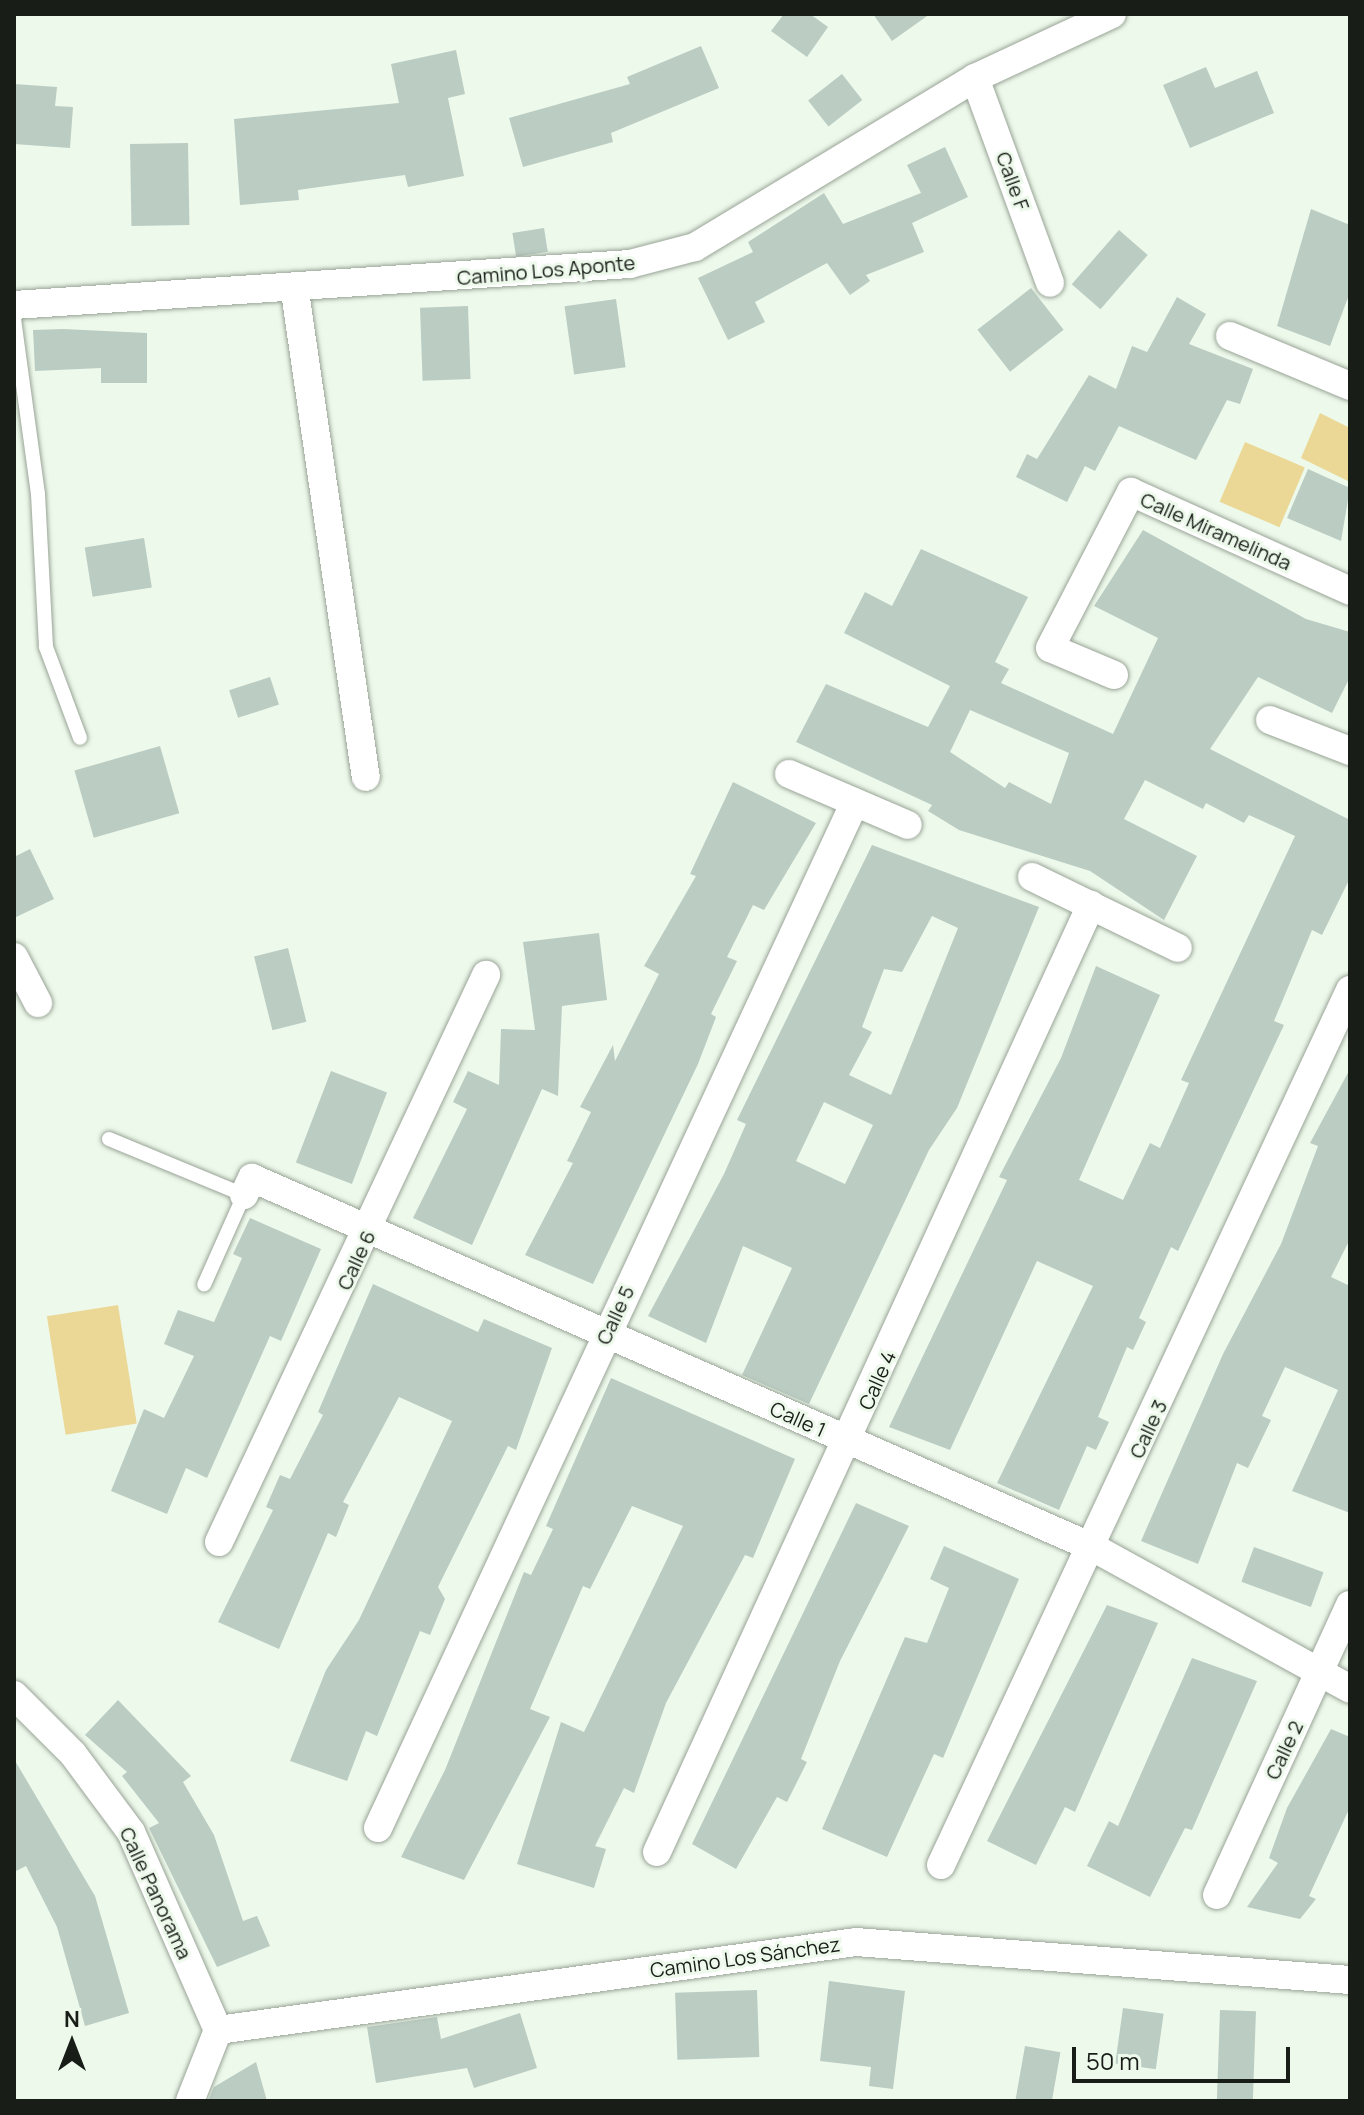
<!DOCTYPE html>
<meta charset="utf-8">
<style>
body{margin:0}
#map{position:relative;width:1364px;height:2115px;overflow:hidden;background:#edf9eb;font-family:Manrope,sans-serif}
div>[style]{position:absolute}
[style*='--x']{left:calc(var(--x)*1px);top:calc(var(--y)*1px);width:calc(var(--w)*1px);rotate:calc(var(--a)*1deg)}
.green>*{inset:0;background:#ebd896;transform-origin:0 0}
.building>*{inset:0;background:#bbccc3;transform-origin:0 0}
.roads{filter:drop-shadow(0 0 2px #99a497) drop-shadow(0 0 2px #99a497)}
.service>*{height:14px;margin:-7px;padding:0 7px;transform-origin:7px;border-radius:7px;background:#fff}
.minor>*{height:28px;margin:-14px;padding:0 14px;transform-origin:14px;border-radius:14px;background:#fff}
span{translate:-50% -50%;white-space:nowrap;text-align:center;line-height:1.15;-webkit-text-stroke:6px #edf9eb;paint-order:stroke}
.street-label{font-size:20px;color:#191d18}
.frame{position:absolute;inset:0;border:16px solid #191d18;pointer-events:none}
.north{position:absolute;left:32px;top:2003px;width:80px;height:80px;-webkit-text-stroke:6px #edf9eb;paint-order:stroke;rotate:0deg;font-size:22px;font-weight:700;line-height:32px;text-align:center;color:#191d18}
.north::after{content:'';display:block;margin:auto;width:28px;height:36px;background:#191d18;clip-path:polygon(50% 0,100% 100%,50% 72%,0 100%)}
.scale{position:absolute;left:1072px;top:2047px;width:218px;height:36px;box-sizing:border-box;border:4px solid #191d18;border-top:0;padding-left:10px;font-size:24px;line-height:28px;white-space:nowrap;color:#191d18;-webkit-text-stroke:6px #edf9eb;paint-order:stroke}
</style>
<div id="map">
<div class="green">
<div style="clip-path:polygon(1320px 413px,1350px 428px,1350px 482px,1301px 458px)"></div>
<div style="left:1245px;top:442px;width:65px;height:65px;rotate:23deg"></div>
<div style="left:118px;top:1305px;width:120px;height:72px;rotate:81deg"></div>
</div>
<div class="building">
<div style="clip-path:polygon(784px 14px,810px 14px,828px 27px,807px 57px,771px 31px)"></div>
<div style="clip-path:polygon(873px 14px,930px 14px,892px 41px)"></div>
<div style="clip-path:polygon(701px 46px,719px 88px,611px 133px,613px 142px,523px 167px,509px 118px,630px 84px,627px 77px)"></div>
<div style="clip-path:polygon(456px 50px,465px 94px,448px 98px,464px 176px,408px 187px,405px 175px,298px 190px,299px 200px,240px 205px,234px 119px,399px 103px,391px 64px)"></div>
<div style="clip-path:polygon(1206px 67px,1215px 88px,1257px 71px,1274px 113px,1190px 148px,1163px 85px)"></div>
<div style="left:842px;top:74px;width:33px;height:43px;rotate:52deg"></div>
<div style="clip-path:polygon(14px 84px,57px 87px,55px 106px,73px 107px,70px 148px,14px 144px)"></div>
<div style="left:188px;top:143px;width:82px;height:58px;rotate:89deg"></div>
<div style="clip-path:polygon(945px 147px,968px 197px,912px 223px,924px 252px,866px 275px,870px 281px,850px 295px,827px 263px,755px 302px,765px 322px,728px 340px,698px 278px,753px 252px,748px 242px,824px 193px,843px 224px,921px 193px,907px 165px)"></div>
<div style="clip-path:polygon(1311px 209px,1350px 225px,1350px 292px,1330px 346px,1277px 326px)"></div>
<div style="left:544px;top:228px;width:24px;height:32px;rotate:81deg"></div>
<div style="left:1119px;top:230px;width:38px;height:72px;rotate:41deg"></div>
<div style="left:1031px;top:288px;width:53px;height:68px;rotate:52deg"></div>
<div style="clip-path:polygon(1177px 297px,1206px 314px,1189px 344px,1253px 369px,1240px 404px,1227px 400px,1196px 460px,1119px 426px,1095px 471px,1085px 466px,1067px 502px,1016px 477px,1027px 454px,1037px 459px,1089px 375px,1116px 389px,1132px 346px,1147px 352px)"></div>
<div style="left:616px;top:299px;width:69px;height:52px;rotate:82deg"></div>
<div style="left:468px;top:306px;width:73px;height:48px;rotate:88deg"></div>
<div style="clip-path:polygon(63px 329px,147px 333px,147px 383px,101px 383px,101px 368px,35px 371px,33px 330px)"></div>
<div style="clip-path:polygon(1308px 469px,1350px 488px,1341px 541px,1287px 518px)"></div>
<div style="clip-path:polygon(evenodd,1143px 530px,1306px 619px,1350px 632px,1350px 677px,1332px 713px,1258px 677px,1210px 749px,1350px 820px,1350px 878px,1322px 935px,1312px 930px,1274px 1021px,1284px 1025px,1178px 1251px,1171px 1247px,1139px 1318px,1146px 1322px,1133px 1350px,1127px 1347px,1098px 1417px,1109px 1422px,1096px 1450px,1087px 1446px,1059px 1510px,997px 1483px,1093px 1286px,1037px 1261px,950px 1450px,889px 1427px,1007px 1180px,999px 1177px,1061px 1058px,1096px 966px,1160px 995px,1079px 1180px,1123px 1200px,1150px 1143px,1160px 1148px,1189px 1083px,1181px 1080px,1295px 836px,1249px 815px,1244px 823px,1206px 803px,1203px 809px,1145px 780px,1124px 819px,1197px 856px,1164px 920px,1090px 871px,959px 830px,928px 811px,932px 805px,796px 742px,826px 684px,928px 727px,950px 686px,844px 633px,865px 592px,892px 606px,921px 549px,1028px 597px,995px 662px,1009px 669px,1001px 683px,1113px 734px,1158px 638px,1094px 606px,1143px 530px,970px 710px,1069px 753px,1051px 804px,1009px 782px,1005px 788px,950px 752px,970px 710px)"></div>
<div style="left:144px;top:538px;width:50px;height:60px;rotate:81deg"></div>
<div style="left:270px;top:677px;width:29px;height:43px;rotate:72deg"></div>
<div style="left:160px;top:746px;width:70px;height:89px;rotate:74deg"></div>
<div style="clip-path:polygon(733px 782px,816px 823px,764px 910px,753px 905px,727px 957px,737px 961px,711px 1014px,716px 1017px,698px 1064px,593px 1284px,525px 1255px,573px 1163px,567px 1161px,591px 1112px,580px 1107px,613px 1045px,615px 1061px,659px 974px,644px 966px,696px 876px,690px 874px)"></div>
<div style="clip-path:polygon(evenodd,872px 845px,1039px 907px,957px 1108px,929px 1150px,809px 1404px,742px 1375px,792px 1268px,743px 1246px,706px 1343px,648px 1316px,724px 1174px,746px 1124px,737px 1120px,872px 845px,932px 916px,958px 928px,891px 1095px,849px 1075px,872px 1032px,862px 1027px,884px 969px,902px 972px,932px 916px,872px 845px,824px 1102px,873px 1125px,845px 1184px,796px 1161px,824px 1102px)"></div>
<div style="clip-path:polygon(30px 849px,54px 899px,14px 918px,14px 857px)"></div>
<div style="clip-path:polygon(599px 933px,607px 1000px,562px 1006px,558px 1096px,542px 1089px,472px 1245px,413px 1218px,467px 1109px,453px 1102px,468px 1071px,499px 1085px,501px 1029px,535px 1030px,523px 942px)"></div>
<div style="left:288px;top:948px;width:76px;height:35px;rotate:76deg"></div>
<div style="clip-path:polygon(1350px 1069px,1350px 1239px,1331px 1277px,1350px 1286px,1350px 1513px,1292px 1491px,1338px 1390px,1285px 1367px,1262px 1416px,1271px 1420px,1248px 1468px,1237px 1463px,1198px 1564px,1141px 1541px,1223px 1354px,1281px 1244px,1318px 1146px,1310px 1143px)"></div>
<div style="left:331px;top:1071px;width:60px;height:98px;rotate:21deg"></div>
<div style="clip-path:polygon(250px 1218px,321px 1249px,281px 1341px,270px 1336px,207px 1478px,186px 1468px,167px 1514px,111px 1491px,144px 1409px,164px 1418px,194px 1356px,164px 1344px,178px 1310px,214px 1322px,242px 1258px,233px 1254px)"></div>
<div style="clip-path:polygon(373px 1284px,478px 1332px,484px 1319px,552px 1348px,516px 1450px,508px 1446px,438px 1587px,445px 1599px,430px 1635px,420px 1631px,377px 1736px,366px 1731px,347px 1781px,290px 1761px,326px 1670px,359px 1620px,452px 1421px,399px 1397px,343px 1502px,349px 1505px,336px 1537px,328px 1533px,279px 1649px,218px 1622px,273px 1510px,266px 1507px,280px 1475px,290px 1479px,323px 1415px,318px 1412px)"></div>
<div style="clip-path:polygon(611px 1378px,795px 1459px,753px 1558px,745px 1555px,666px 1703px,634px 1793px,624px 1788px,595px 1846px,606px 1849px,594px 1888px,517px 1864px,561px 1722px,584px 1732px,683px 1526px,632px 1506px,590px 1589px,583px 1586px,530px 1709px,550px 1717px,464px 1880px,401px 1857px,445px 1770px,524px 1572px,531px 1575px,553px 1529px,546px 1526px)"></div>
<div style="clip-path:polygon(856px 1503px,909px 1526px,840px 1661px,801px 1759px,807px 1762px,787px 1802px,777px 1797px,736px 1869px,692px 1844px)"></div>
<div style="clip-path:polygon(944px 1546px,1019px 1579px,943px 1758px,934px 1754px,887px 1857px,822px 1829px,905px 1637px,927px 1643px,949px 1588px,930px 1579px)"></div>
<div style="left:1254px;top:1547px;width:74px;height:37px;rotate:20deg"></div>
<div style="clip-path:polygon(1107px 1605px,1158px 1623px,1075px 1812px,1065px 1807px,1036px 1865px,987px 1841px)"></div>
<div style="clip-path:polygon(1192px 1658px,1257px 1681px,1192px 1830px,1185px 1828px,1150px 1897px,1087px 1866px,1109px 1821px,1118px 1826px)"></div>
<div style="clip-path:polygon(118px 1700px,191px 1776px,183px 1782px,214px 1835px,243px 1921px,257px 1916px,270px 1946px,217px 1967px,149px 1828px,159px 1823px,122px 1776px,127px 1772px,85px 1735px)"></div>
<div style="clip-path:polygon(1331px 1729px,1350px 1737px,1350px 1807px,1309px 1896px,1316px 1899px,1300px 1919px,1247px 1907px,1278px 1863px,1269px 1858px,1287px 1808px)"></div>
<div style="clip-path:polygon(14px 1759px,95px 1896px,129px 2013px,85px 2026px,57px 1927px,26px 1866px,14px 1872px)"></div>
<div style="clip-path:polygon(829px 1981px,905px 1991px,893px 2089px,869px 2086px,871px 2067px,820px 2061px)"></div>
<div style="left:757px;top:1990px;width:67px;height:82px;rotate:88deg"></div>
<div style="left:1123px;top:2008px;width:41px;height:56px;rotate:8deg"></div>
<div style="left:1220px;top:2010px;width:36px;height:91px;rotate:2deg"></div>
<div style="clip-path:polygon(520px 2013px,537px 2068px,474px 2088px,467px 2068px,376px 2083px,367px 2027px,437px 2017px,441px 2039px)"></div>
<div style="left:1025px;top:2046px;width:36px;height:56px;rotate:10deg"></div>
<div style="clip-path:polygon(256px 2062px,267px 2101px,208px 2101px,214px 2087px)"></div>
</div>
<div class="roads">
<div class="service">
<div style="--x:14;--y:319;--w:177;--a:82.2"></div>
<div style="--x:38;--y:494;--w:153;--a:87"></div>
<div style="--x:46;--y:647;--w:97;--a:69.5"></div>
<div style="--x:109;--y:1139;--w:146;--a:22.5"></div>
<div style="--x:244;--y:1195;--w:98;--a:114"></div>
</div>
<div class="minor">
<div style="--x:975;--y:78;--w:218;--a:69.9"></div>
<div style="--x:295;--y:292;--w:490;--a:81.7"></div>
<div style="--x:14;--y:305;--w:617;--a:-3.81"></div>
<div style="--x:630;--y:264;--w:67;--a:-14.7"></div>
<div style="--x:695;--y:247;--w:327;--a:-31.1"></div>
<div style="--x:975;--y:78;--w:151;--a:-25"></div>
<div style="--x:1230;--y:336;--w:130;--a:22.6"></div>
<div style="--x:1114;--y:675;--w:69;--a:-157.1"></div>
<div style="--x:1050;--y:648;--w:176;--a:-62.6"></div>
<div style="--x:1131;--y:492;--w:240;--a:24.3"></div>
<div style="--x:1270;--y:720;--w:86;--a:21.2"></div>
<div style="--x:789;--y:774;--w:129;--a:23.2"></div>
<div style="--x:1032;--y:877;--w:162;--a:25.9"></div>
<div style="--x:14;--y:957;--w:52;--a:62.4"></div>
<div style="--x:244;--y:1195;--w:19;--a:-65"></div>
<div style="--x:252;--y:1178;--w:920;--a:23.72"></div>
<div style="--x:1094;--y:1548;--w:292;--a:28.8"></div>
<div style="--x:219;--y:1542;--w:627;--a:-64.78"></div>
<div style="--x:14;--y:1695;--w:83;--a:45"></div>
<div style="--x:73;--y:1754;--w:97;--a:53.4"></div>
<div style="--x:131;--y:1832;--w:216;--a:66.3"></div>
<div style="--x:378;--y:1828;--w:1131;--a:-65.07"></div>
<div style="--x:657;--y:1852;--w:1042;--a:-65.38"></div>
<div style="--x:941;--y:1865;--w:966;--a:-64.95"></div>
<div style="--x:1217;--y:1895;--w:319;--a:-65.4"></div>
<div style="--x:190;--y:2101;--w:76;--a:-68.5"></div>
<div style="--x:218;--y:2030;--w:644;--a:-7.85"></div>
<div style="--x:856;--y:1942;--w:495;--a:4.4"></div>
</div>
</div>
<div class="street-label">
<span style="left:1013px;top:181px;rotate:70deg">Calle F</span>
<span style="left:546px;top:270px;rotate:-5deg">Camino Los Aponte</span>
<span style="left:1216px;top:531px;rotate:24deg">Calle Miramelinda</span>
<span style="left:356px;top:1260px;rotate:-65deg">Calle 6</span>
<span style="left:615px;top:1315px;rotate:-65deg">Calle 5</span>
<span style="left:877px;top:1380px;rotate:-66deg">Calle 4</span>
<span style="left:798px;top:1419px;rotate:24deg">Calle 1</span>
<span style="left:1148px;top:1429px;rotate:-65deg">Calle 3</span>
<span style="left:1284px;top:1750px;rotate:-65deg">Calle 2</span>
<span style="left:156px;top:1893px;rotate:65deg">Calle Panorama</span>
<span style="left:745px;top:1957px;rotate:-8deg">Camino Los Sánchez</span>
</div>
<div class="frame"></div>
<div class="north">N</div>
<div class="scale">50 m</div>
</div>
